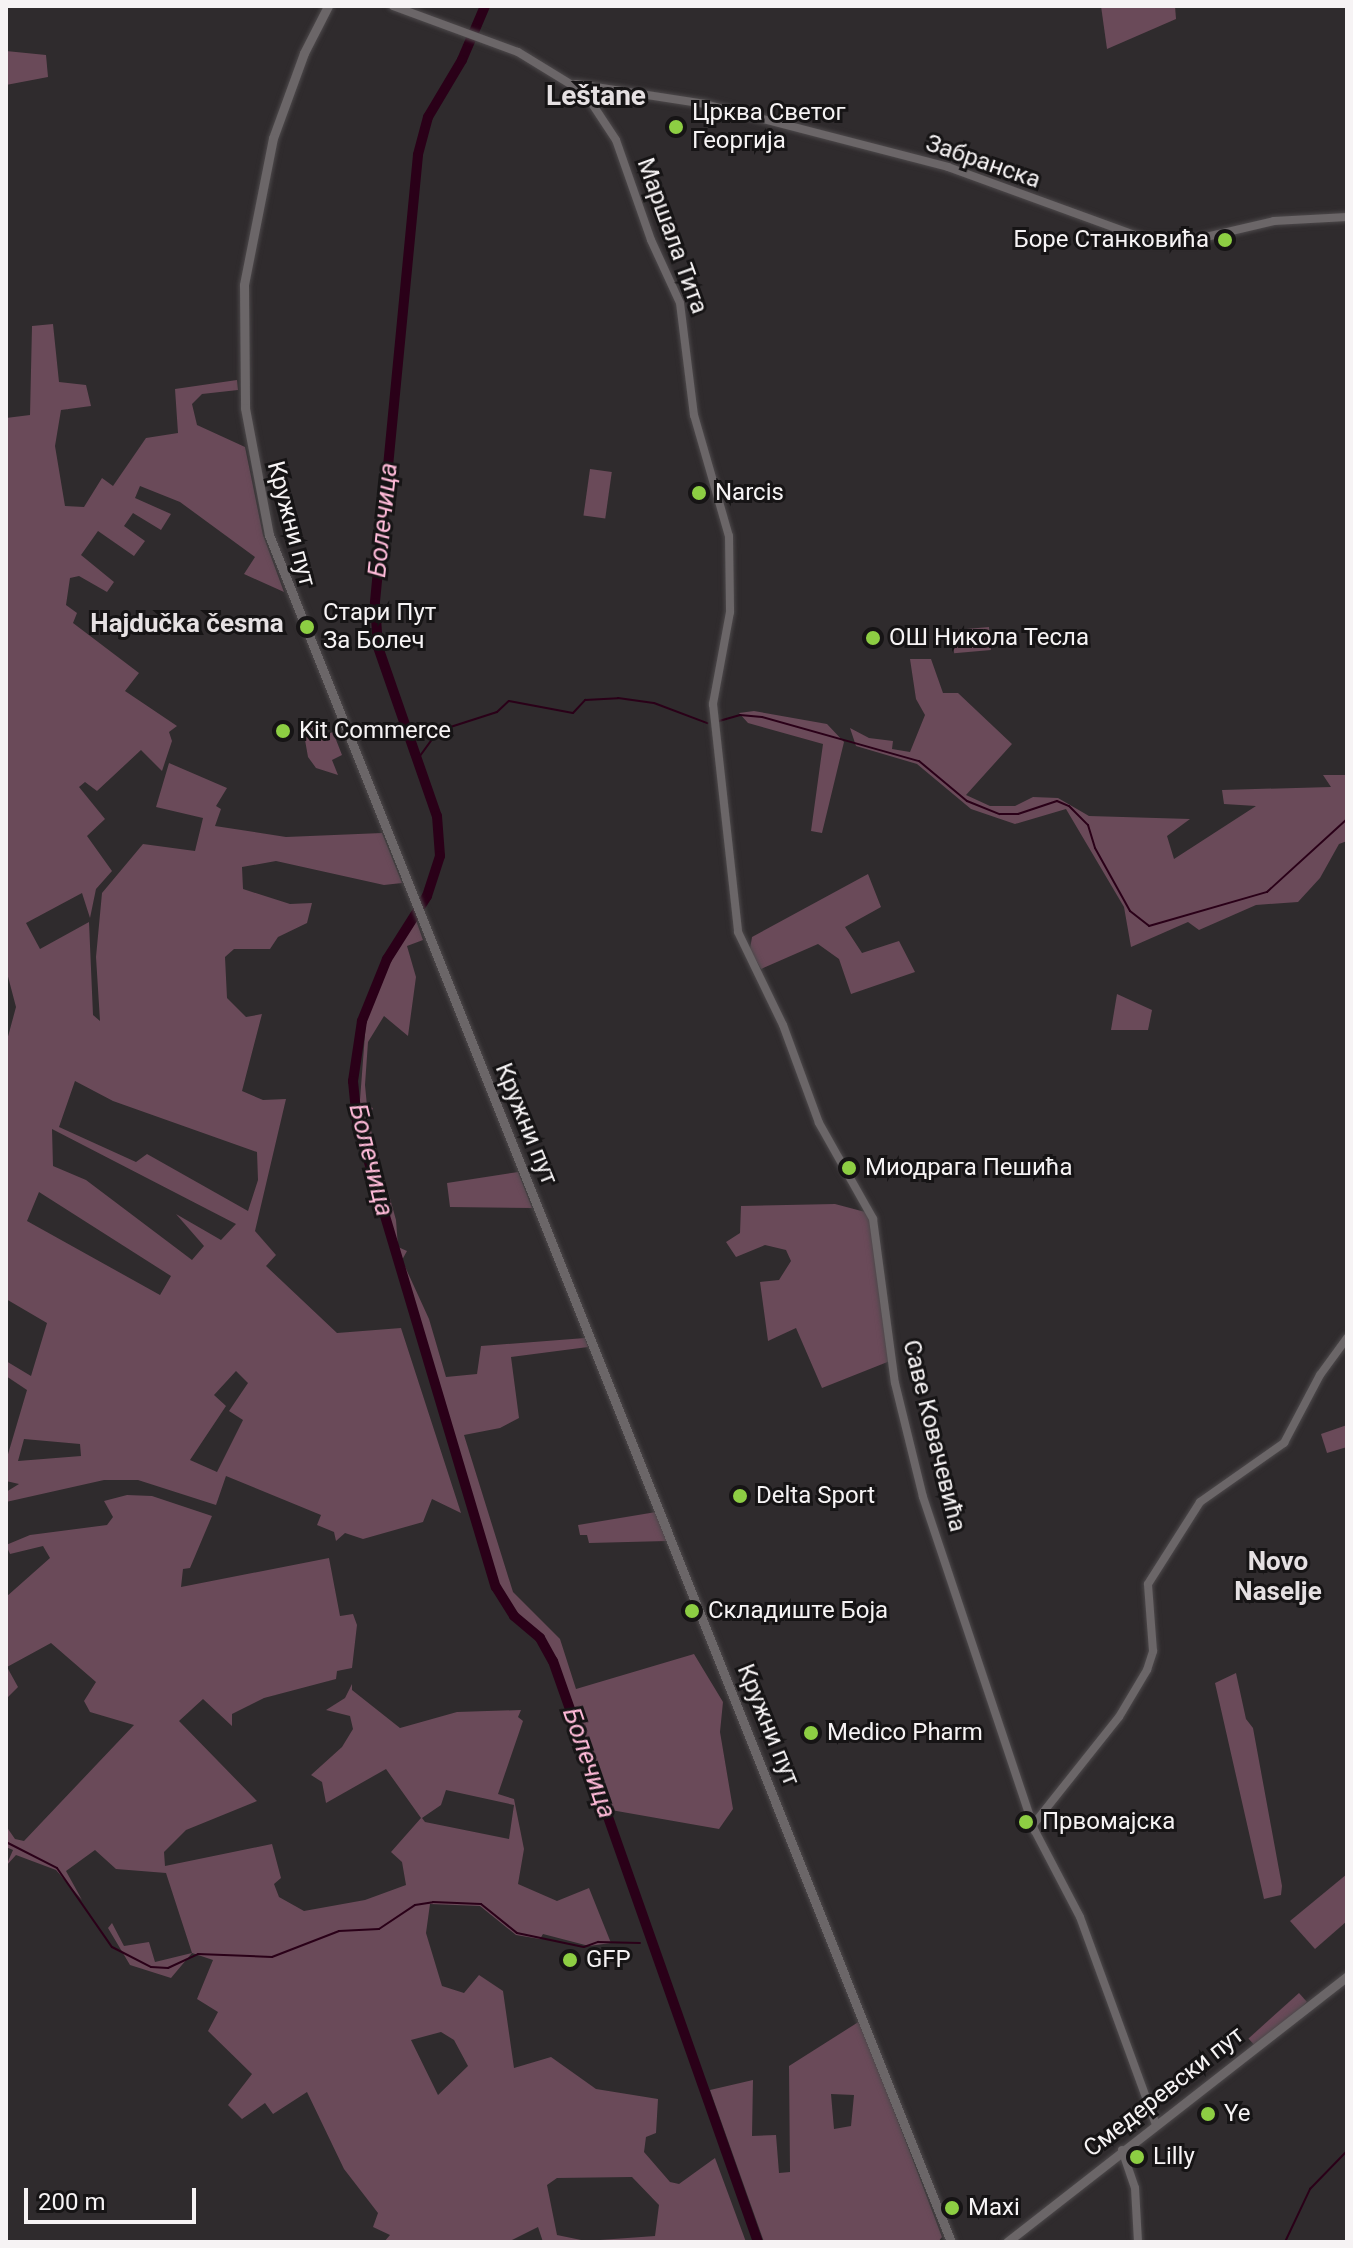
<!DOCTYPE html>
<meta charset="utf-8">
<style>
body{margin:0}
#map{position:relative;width:1353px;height:2248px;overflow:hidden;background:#2f2b2d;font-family:Roboto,sans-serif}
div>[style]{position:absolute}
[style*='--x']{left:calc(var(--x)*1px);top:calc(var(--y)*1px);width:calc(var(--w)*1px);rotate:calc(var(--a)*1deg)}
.green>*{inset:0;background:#6a4a59;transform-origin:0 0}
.stream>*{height:2px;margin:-1px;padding:0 1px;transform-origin:1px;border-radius:1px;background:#2a0018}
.river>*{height:10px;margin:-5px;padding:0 5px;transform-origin:5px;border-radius:5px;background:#2a0018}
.roads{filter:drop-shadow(0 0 2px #4d494b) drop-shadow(0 0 2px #4d494b)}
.tertiary>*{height:8px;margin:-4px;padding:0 4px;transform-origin:4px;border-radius:4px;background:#6b6668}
.secondary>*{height:9px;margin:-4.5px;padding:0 4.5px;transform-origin:4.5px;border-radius:4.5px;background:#6b6668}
.dots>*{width:22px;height:22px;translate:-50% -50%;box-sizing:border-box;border:4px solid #161415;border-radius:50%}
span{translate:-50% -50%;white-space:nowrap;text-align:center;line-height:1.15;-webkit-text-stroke:6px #161415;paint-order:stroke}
.poi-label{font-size:24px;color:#f6f3f4}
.left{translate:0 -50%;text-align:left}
.right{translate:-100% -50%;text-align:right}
.street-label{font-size:24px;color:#f6f3f4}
.water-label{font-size:26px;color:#fdb9d7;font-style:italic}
.neighbourhood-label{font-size:26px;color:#e5e0e2;font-weight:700}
.quarter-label{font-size:28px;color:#e5e0e2;font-weight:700}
.frame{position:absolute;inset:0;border:8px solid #f6f3f4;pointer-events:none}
.scale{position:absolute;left:24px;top:2188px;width:172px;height:36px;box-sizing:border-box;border:4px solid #f6f3f4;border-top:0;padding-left:10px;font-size:24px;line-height:28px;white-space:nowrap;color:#f6f3f4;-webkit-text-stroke:6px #161415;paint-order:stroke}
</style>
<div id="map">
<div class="green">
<div style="clip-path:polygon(1101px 6px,1175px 6px,1176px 19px,1107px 49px)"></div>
<div style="clip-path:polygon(6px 51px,46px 55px,48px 77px,6px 85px)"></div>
<div style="clip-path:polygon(evenodd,53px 324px,59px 382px,86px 385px,91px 406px,61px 410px,55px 446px,65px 506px,84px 507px,102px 478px,113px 486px,146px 438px,178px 433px,175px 389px,237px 380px,238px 390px,202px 394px,192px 404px,197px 425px,245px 447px,263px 535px,284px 592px,244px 574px,255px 557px,180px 502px,140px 486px,135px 498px,171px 514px,161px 530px,133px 513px,124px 526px,145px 541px,134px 556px,98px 531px,81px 555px,114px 582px,107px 592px,79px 576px,70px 578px,66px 605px,77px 613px,73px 623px,139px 673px,125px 691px,177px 726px,169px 732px,172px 741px,162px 771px,141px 750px,97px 791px,85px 782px,79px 787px,105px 819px,87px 836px,112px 871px,96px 889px,90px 918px,82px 893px,26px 923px,40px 949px,89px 922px,93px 1015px,100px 1021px,96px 957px,102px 893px,143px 844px,195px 851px,203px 818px,156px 807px,169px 763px,227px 788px,216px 806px,221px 809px,215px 826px,286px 837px,382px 833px,402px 883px,384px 885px,276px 861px,242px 867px,243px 889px,290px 904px,312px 903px,307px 923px,278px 937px,270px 949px,234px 949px,225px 957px,227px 998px,246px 1017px,262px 1014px,242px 1091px,263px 1100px,286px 1099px,255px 1231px,276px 1255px,266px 1266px,337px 1333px,401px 1328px,461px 1513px,432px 1499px,423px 1522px,363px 1539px,345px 1533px,336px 1541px,334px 1532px,317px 1525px,321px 1515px,226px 1476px,216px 1505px,138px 1480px,104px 1480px,6px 1502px,6px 1492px,19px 1484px,6px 1481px,6px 1461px,27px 1390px,6px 1376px,6px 1361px,31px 1376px,47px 1323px,6px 1299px,6px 1044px,16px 1007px,6px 969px,6px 418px,30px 415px,32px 326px,53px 324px,75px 1081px,113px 1101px,257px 1152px,258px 1180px,248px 1211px,147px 1154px,136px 1162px,59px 1127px,75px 1081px,53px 324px,52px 1129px,236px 1224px,221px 1240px,176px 1214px,204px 1246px,192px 1260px,86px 1180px,53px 1166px,52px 1129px,53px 324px,39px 1192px,171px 1276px,160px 1295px,27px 1221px,39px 1192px,53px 324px,236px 1371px,248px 1383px,229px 1411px,243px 1420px,217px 1472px,190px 1460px,226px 1406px,214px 1395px,236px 1371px,53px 324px,24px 1439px,80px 1444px,81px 1456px,18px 1461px,24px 1439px)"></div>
<div style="left:590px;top:469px;width:22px;height:47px;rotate:8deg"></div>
<div style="left:989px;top:627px;width:23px;height:37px;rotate:85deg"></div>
<div style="clip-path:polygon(910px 659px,931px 659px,943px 693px,958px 693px,1012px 744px,966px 795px,990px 806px,1015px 806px,1033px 797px,1058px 798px,1089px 816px,1190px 819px,1167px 836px,1174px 859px,1256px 806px,1224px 804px,1222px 790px,1331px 787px,1323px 775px,1347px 775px,1347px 841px,1339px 844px,1320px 878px,1298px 902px,1256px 905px,1199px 930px,1188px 922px,1131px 947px,1124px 907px,1066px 809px,1015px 824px,971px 809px,917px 764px,856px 746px,850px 728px,869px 738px,893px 741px,892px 749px,910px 752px,925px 715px,916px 699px)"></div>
<div style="clip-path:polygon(754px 711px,827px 724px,844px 742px,822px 833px,811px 831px,823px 744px,748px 723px,739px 713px)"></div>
<div style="clip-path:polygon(315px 718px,322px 736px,333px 732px,342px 755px,332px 760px,338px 775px,316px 768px,308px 757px,305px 740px)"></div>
<div style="clip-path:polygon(868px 874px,881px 907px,845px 927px,862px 953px,899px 941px,915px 972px,851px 994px,839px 959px,818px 944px,761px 969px,750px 949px,752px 937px)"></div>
<div style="clip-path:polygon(416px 920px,423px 940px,407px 946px,416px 977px,408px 1036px,384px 1016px,368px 1042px,365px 1085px,367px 1106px,373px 1108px,368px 1120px,396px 1220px,398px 1247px,407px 1251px,402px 1260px,429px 1319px,446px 1377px,477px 1374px,481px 1346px,585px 1338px,588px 1347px,511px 1357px,519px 1418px,500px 1428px,464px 1435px,513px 1592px,560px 1639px,576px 1689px,694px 1654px,723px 1702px,720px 1732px,733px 1809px,719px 1829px,611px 1810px,550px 1647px,510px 1607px,499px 1586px,376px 1186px,359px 1113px,366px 1021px,388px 966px)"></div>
<div style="clip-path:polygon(1117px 994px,1152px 1010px,1148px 1030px,1111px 1030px)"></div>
<div style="clip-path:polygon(518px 1172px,532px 1208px,450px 1207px,447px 1183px)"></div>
<div style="clip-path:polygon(835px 1204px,869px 1213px,890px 1361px,822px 1388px,796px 1328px,768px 1341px,760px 1282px,779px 1280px,791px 1261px,786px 1250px,765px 1245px,736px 1257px,726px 1242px,740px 1233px,741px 1206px)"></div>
<div style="clip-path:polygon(1347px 1425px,1347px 1447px,1327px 1453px,1321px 1434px)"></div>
<div style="clip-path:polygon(evenodd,127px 1495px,152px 1496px,212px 1516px,190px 1568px,183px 1569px,181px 1587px,329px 1558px,340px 1616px,353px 1614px,357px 1625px,352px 1668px,337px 1671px,336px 1679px,264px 1698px,232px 1714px,232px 1726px,203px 1699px,179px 1721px,257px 1801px,186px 1830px,164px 1852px,165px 1866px,272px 1844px,281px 1878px,274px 1884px,279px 1897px,304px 1911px,365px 1900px,406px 1885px,402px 1862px,391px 1852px,421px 1818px,386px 1769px,326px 1803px,322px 1782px,311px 1775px,342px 1747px,353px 1729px,350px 1716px,326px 1710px,345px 1698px,352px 1684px,352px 1690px,400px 1728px,457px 1712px,521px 1710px,518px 1717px,523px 1721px,498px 1794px,514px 1799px,524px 1849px,518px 1884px,557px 1901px,589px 1888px,611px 1943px,589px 1946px,543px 1934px,540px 1939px,516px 1935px,480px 1906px,430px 1904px,426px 1933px,442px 1986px,464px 1993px,479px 1975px,503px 1991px,514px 2068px,551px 2057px,596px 2089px,658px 2099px,656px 2133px,646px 2137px,644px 2152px,670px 2182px,679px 2184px,715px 2158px,746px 2242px,543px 2242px,538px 2227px,508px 2242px,384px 2242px,390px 2235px,373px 2227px,378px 2213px,344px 2169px,307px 2092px,273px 2114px,265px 2103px,242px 2119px,228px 2105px,252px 2074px,208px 2031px,218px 2012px,197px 1999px,213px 1960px,192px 1953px,171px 1978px,130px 1965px,108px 1928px,112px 1923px,124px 1946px,149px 1942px,155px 1962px,192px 1953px,166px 1873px,116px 1869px,95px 1850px,66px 1871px,82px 1900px,56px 1870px,16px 1855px,6px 1866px,13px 1850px,6px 1847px,6px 1826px,15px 1839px,24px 1841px,134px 1725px,90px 1712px,84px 1701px,96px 1682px,51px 1643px,7px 1667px,18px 1687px,6px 1699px,6px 1597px,50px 1558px,43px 1546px,10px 1554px,6px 1545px,30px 1535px,107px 1525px,113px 1517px,104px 1501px,127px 1495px,446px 1790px,514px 1805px,509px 1839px,425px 1822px,422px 1818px,441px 1805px,446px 1790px,127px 1495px,441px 2032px,454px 2040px,468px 2066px,438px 2095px,411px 2040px,441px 2032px,127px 1495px,632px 2177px,659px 2205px,655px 2236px,586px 2241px,557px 2235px,547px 2185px,557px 2178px,632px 2177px)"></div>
<div style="clip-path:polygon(656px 1512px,667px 1541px,589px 1543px,587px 1535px,580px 1535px,578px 1525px)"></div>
<div style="clip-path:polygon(1236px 1673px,1246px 1719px,1253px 1728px,1282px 1886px,1281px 1895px,1264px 1899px,1215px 1683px)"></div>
<div style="clip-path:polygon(1347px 1874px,1347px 1921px,1315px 1949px,1290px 1921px)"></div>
<div style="left:1299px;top:1993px;width:12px;height:68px;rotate:48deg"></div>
<div style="clip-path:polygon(evenodd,860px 2021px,942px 2237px,938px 2242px,764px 2242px,710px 2090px,753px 2080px,752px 2136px,776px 2135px,779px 2173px,790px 2172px,789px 2066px,860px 2021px,831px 2094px,854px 2095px,851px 2126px,834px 2129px,831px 2094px)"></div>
</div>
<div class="stream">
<div style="--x:719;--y:721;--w:22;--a:-16"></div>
<div style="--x:740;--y:715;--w:22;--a:5"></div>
<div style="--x:762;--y:717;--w:163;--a:15.7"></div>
<div style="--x:919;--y:761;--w:62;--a:39.8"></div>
<div style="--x:967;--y:801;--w:35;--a:22"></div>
<div style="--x:1000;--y:814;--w:18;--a:0"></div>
<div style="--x:1018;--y:814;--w:41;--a:-18.4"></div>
<div style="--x:1057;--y:801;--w:13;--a:23"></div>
<div style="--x:1069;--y:806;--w:27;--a:45"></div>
<div style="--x:1088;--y:825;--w:24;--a:73"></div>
<div style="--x:1095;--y:848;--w:72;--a:60.9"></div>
<div style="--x:1130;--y:911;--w:24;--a:38"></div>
<div style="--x:1149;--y:926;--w:123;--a:-16.1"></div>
<div style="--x:1267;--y:892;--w:108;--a:-42.4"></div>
<div style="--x:417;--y:760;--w:36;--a:-54"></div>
<div style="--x:438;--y:731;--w:62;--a:-17.9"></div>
<div style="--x:497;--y:712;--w:16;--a:-43"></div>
<div style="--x:509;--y:701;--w:65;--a:10.6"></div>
<div style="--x:573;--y:713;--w:18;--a:-47"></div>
<div style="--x:585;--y:700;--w:33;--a:-3"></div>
<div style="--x:618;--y:698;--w:36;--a:8"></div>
<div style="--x:654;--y:703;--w:57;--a:20.7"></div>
<div style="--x:6;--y:1842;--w:57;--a:27"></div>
<div style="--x:57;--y:1868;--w:96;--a:55.2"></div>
<div style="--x:112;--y:1947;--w:44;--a:27.1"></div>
<div style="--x:151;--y:1967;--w:17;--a:3"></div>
<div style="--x:168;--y:1968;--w:33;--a:-25"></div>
<div style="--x:198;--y:1954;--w:74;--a:2.3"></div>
<div style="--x:272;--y:1957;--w:72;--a:-21.2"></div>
<div style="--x:339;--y:1931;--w:40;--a:-2.9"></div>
<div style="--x:379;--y:1929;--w:43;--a:-33.7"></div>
<div style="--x:415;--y:1905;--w:18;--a:-9"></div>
<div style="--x:433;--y:1902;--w:48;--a:2.4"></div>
<div style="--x:481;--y:1904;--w:46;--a:38.9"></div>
<div style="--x:517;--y:1933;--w:68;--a:11.8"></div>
<div style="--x:584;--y:1947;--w:15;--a:-20"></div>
<div style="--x:598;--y:1942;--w:42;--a:1.4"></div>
<div style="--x:1285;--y:2242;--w:59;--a:-64.7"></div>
<div style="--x:1310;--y:2189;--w:53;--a:-45.8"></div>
</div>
<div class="river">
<div style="--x:485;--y:6;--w:59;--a:113.1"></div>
<div style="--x:462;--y:60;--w:66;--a:120.8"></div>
<div style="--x:428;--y:117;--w:39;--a:105"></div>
<div style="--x:418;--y:155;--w:450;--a:95.5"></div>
<div style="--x:375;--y:603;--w:44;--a:86.1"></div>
<div style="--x:378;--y:647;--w:179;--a:70.8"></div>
<div style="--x:437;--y:816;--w:40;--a:85.7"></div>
<div style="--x:440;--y:856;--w:42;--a:108"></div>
<div style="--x:427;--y:896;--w:75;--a:122.4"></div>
<div style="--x:387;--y:959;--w:67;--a:112"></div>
<div style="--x:362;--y:1021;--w:61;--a:98.5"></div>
<div style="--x:353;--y:1081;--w:41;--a:84.4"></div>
<div style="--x:357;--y:1122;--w:485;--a:73.4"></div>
<div style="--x:496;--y:1587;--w:34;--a:58"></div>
<div style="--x:514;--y:1616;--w:34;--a:40"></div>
<div style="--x:540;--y:1638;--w:26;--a:61"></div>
<div style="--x:553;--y:1661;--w:616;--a:70.57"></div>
</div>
<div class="roads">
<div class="tertiary">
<div style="--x:393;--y:6;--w:133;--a:20.2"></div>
<div style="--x:518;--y:52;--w:79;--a:31.5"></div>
<div style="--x:585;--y:93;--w:56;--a:56.6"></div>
<div style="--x:616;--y:140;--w:106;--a:70.7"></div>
<div style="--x:651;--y:240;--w:69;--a:65.3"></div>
<div style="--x:680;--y:303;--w:113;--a:82.9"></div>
<div style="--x:694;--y:415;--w:126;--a:73.9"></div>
<div style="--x:729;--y:536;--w:76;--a:89.2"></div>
<div style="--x:730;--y:612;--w:94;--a:100.5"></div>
<div style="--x:713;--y:704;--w:229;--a:83.7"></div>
<div style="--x:738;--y:932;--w:103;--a:64.2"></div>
<div style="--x:783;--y:1025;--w:104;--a:69.8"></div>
<div style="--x:819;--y:1123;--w:110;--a:60.6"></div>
<div style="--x:873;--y:1219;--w:165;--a:82.4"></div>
<div style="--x:895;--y:1383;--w:117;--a:76.2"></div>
<div style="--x:923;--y:1497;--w:352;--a:71.5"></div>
<div style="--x:1035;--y:1831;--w:97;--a:62.4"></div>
<div style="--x:1080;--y:1917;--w:221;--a:69.9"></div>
<div style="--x:576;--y:84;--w:131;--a:8.8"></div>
<div style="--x:705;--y:104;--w:251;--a:14.5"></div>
<div style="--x:948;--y:167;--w:214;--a:20"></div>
<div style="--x:1149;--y:240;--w:44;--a:0"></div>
<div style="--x:1193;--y:240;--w:83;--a:-13.2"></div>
<div style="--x:1274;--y:221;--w:73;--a:-3.1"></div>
<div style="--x:1033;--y:1825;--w:138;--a:-51.5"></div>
<div style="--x:1119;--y:1717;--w:55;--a:-59.2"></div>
<div style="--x:1147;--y:1670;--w:20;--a:-72"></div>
<div style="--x:1153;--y:1651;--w:67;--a:-94.3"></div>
<div style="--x:1148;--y:1584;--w:97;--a:-57.6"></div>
<div style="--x:1200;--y:1502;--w:103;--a:-35.1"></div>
<div style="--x:1284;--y:1443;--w:77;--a:-62.1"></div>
<div style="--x:1320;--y:1375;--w:46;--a:-53.9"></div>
<div style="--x:1122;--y:2150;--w:40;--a:71.1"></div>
<div style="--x:1135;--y:2188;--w:54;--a:86.8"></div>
</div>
<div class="secondary">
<div style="--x:328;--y:6;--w:53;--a:117.1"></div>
<div style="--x:304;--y:53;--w:90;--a:110"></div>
<div style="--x:273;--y:138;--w:150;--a:101.2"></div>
<div style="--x:244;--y:285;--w:123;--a:89.5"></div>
<div style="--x:245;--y:408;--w:129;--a:79.3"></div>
<div style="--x:269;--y:535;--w:1838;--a:68.22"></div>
<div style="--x:1007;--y:2242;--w:432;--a:-38"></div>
</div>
</div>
<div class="dots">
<div style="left:676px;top:127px;background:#8dce43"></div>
<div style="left:1225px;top:240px;background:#8dce43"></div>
<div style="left:699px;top:493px;background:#8dce43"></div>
<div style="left:307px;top:627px;background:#8dce43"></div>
<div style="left:873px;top:638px;background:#8dce43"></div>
<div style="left:283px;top:731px;background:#8dce43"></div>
<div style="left:849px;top:1168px;background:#8dce43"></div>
<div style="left:740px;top:1496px;background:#8dce43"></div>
<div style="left:692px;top:1611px;background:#8dce43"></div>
<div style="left:811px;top:1733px;background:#8dce43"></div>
<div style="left:1026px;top:1822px;background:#8dce43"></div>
<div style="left:570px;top:1960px;background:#8dce43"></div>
<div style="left:1208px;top:2114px;background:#8dce43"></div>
<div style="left:1137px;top:2157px;background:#8dce43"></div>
<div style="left:952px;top:2208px;background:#8dce43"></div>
</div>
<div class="poi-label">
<span class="left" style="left:692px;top:127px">Црква Светог<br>Георгија</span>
<span class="right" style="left:1209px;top:240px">Боре Станковића</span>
<span class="left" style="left:715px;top:493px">Narcis</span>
<span class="left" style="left:323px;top:627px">Стари Пут<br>За Болеч</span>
<span class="left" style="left:889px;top:638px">ОШ Никола Тесла</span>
<span class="left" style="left:299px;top:731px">Kit Commerce</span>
<span class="left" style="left:865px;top:1168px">Миодрага Пешића</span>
<span class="left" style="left:756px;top:1496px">Delta Sport</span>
<span class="left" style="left:708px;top:1611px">Складиште Боја</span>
<span class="left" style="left:827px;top:1733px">Medico Pharm</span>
<span class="left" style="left:1042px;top:1822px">Првомајска</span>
<span class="left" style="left:586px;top:1960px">GFP</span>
<span class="left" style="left:1224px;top:2114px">Ye</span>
<span class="left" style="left:1153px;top:2157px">Lilly</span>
<span class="left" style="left:968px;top:2208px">Maxi</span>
</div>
<div class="street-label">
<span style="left:983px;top:162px;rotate:19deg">Забранска</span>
<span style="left:672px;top:236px;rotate:70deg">Маршала Тита</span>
<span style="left:291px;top:524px;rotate:75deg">Кружни пут</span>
<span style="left:526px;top:1124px;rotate:68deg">Кружни пут</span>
<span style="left:934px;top:1436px;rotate:76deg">Саве Ковачевића</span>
<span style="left:768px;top:1725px;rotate:68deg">Кружни пут</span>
<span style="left:1164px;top:2092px;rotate:-38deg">Смедеревски пут</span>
</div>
<div class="water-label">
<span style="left:383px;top:520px;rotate:-84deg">Болечица</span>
<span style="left:371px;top:1160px;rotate:76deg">Болечица</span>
<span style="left:589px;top:1763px;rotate:71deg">Болечица</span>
</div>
<div class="neighbourhood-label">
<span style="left:187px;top:624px">Hajdučka česma</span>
<span style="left:1278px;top:1577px">Novo<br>Naselje</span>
</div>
<div class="quarter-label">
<span style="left:596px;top:96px">Leštane</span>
</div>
<div class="frame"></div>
<div class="scale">200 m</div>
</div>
